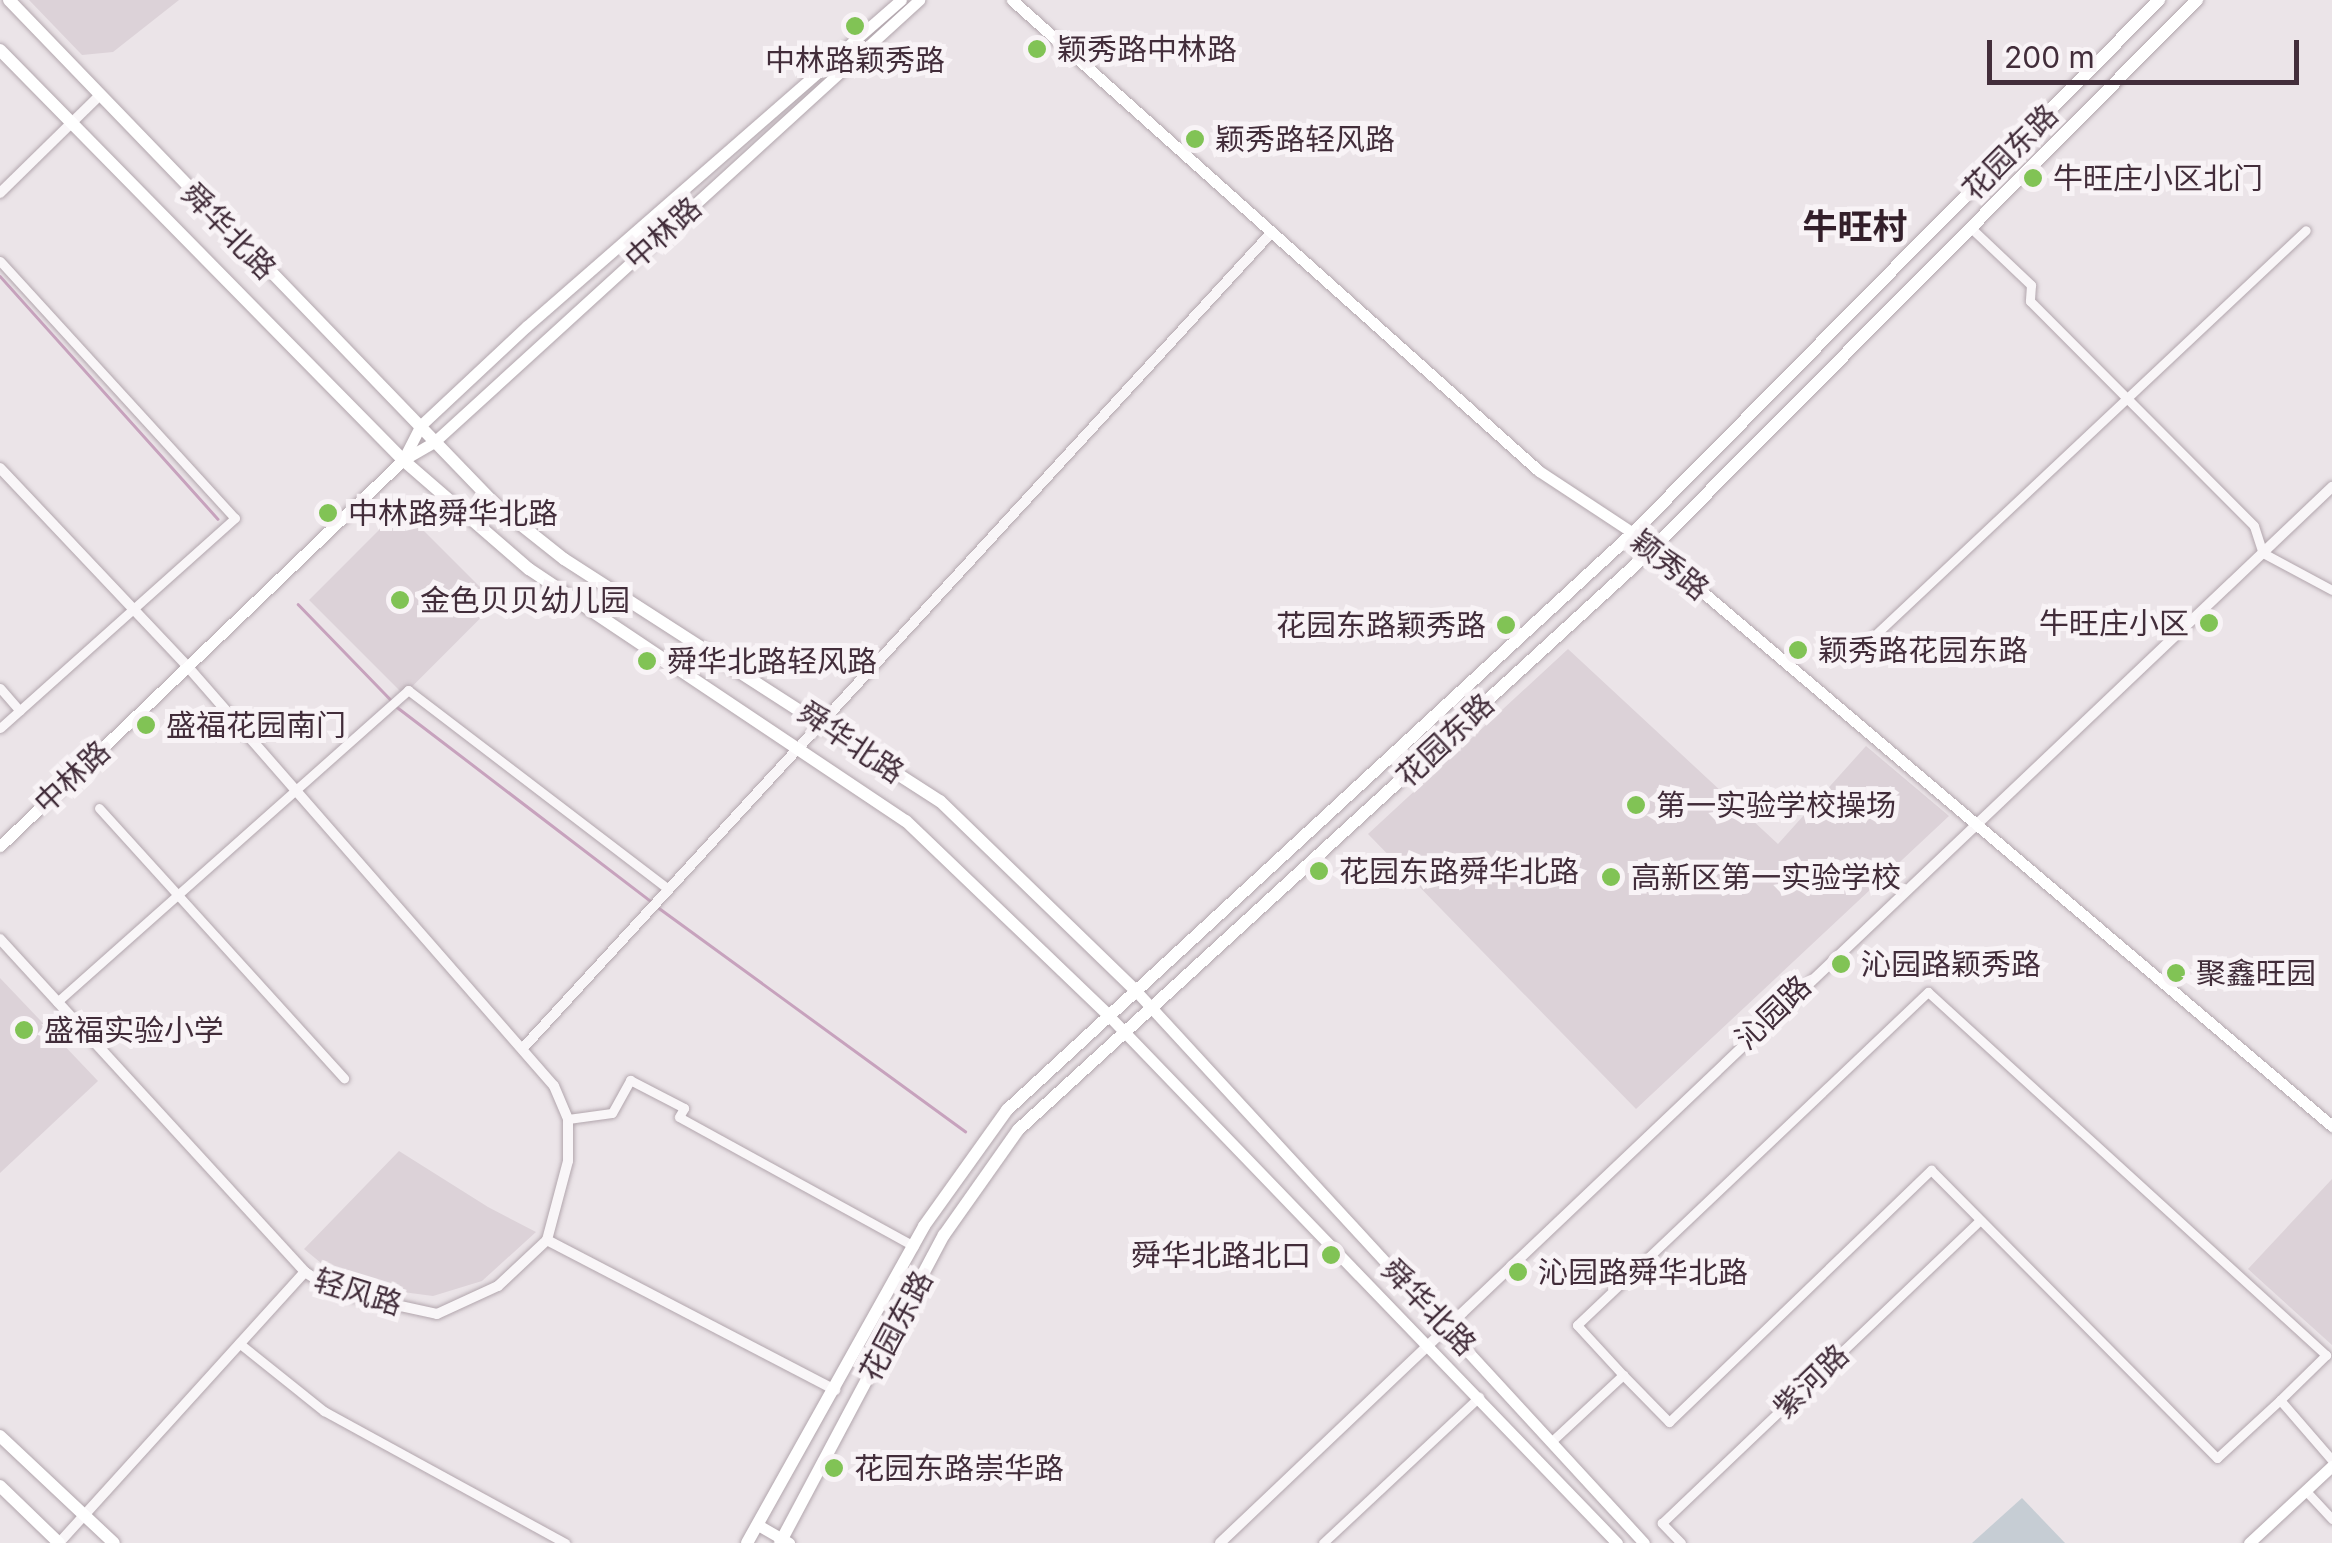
<!DOCTYPE html>
<meta charset="utf-8">
<style>
body{margin:0}
#map{position:relative;width:2332px;height:1543px;overflow:hidden;background:#ebe4e8;font-family:Inter,"Noto Sans SC",sans-serif}
div>[style]{position:absolute}
[style*='--x']{left:calc(var(--x)*1px);top:calc(var(--y)*1px);width:calc(var(--w)*1px);rotate:calc(var(--a)*1deg)}
.built>*{inset:0;background:#dcd2d8;transform-origin:0 0}
.green>*{inset:0;background:#c6cdd4}
.stream>*{height:2.5px;margin:-1.25px;padding:0 1.25px;transform-origin:1.25px;border-radius:1.25px;background:#c7a2bd}
.roads{filter:drop-shadow(0 0 2px #b2a6ad) drop-shadow(0 0 2px #b2a6ad)}
.minor>*{height:9px;margin:-4.5px;padding:0 4.5px;transform-origin:4.5px;border-radius:4.5px;background:#f9f6f8}
.tertiary>*{height:10px;margin:-5px;padding:0 5px;transform-origin:5px;border-radius:5px;background:#f9f6f8}
.secondary>*{height:11px;margin:-5.5px;padding:0 5.5px;transform-origin:5.5px;border-radius:5.5px;background:#fff}
.primary>*{height:12px;margin:-6px;padding:0 6px;transform-origin:6px;border-radius:6px;background:#fff}
.dots>*{width:28px;height:28px;translate:-50% -50%;box-sizing:border-box;border:5px solid #f8f3f6;border-radius:50%}
span{translate:-50% -50%;white-space:nowrap;text-align:center;line-height:1.15;-webkit-text-stroke:10px #f8f3f6;paint-order:stroke}
.poi-label{font-size:30px;color:#422d3a}
.left{translate:0 -50%;text-align:left}
.right{translate:-100% -50%;text-align:right}
.street-label{font-size:30px;color:#422d3a}
.quarter-label{font-size:35px;color:#331f2a;font-weight:700}
.scale{position:absolute;left:1987px;top:40px;width:312px;height:45px;box-sizing:border-box;border:5px solid #422d3a;border-top:0;padding-left:12px;font-size:30px;line-height:35px;white-space:nowrap;color:#422d3a;-webkit-text-stroke:8px #f8f3f6;paint-order:stroke}
</style>
<div id="map">
<div class="built">
<div style="clip-path:polygon(29px 0,179px 0,113px 52px,82px 55px)"></div>
<div style="left:401px;top:508px;width:134px;height:130px;rotate:45deg"></div>
<div style="clip-path:polygon(1568px 649px,1778px 844px,1866px 746px,1949px 816px,1636px 1109px,1368px 834px)"></div>
<div style="clip-path:polygon(0 978px,98px 1081px,0 1173px)"></div>
<div style="clip-path:polygon(399px 1151px,488px 1207px,536px 1232px,482px 1281px,433px 1296px,365px 1287px,332px 1272px,304px 1249px)"></div>
<div style="clip-path:polygon(2332px 1179px,2332px 1345px,2248px 1269px)"></div>
</div>
<div class="green">
<div style="clip-path:polygon(2022px 1498px,2065px 1543px,1972px 1543px)"></div>
</div>
<div class="stream">
<div style="--x:0;--y:276;--w:326;--a:48.1"></div>
<div style="--x:298;--y:604;--w:135;--a:45.9"></div>
<div style="--x:397;--y:707;--w:322;--a:37.4"></div>
<div style="--x:659;--y:908;--w:379;--a:36.1"></div>
</div>
<div class="roads">
<div class="minor">
<div style="--x:1971;--y:228;--w:83;--a:43.5"></div>
<div style="--x:2031;--y:285;--w:16;--a:94"></div>
<div style="--x:2030;--y:301;--w:317;--a:45.1"></div>
<div style="--x:2254;--y:526;--w:28;--a:72"></div>
<div style="--x:2263;--y:553;--w:78;--a:28.2"></div>
<div style="--x:0;--y:261;--w:348;--a:47.6"></div>
<div style="--x:235;--y:518;--w:315;--a:138.2"></div>
<div style="--x:1859;--y:650;--w:613;--a:-43.22"></div>
<div style="--x:0;--y:688;--w:30;--a:49"></div>
<div style="--x:99;--y:808;--w:365;--a:47.8"></div>
<div style="--x:57;--y:1002;--w:470;--a:-41.6"></div>
<div style="--x:408;--y:690;--w:327;--a:37.4"></div>
<div style="--x:568;--y:1119;--w:44;--a:-7.8"></div>
<div style="--x:612;--y:1113;--w:38;--a:-61"></div>
<div style="--x:630;--y:1080;--w:61;--a:27.4"></div>
<div style="--x:684;--y:1108;--w:10;--a:119"></div>
<div style="--x:679;--y:1117;--w:268;--a:28.8"></div>
<div style="--x:239;--y:1343;--w:109;--a:38.7"></div>
<div style="--x:324;--y:1411;--w:275;--a:28.7"></div>
<div style="--x:1623;--y:1375;--w:68;--a:-132.6"></div>
<div style="--x:1577;--y:1325;--w:484;--a:-43.5"></div>
<div style="--x:1928;--y:992;--w:539;--a:42.37"></div>
<div style="--x:2326;--y:1355;--w:64;--a:135.6"></div>
<div style="--x:1553;--y:1440;--w:96;--a:-42.9"></div>
<div style="--x:1623;--y:1375;--w:66;--a:45.6"></div>
<div style="--x:1669;--y:1422;--w:364;--a:-43.9"></div>
<div style="--x:1931;--y:1170;--w:406;--a:45.2"></div>
<div style="--x:2217;--y:1458;--w:86;--a:-42.6"></div>
<div style="--x:2280;--y:1400;--w:79;--a:49.1"></div>
<div style="--x:2305;--y:1490;--w:40;--a:47"></div>
<div style="--x:1323;--y:1543;--w:214;--a:-43.1"></div>
<div style="--x:1681;--y:1543;--w:28;--a:-134"></div>
<div style="--x:1662;--y:1523;--w:439;--a:-43.6"></div>
</div>
<div class="tertiary">
<div style="--x:0;--y:193;--w:140;--a:-44.4"></div>
<div style="--x:0;--y:468;--w:274;--a:46.6"></div>
<div style="--x:188;--y:667;--w:556;--a:48.86"></div>
<div style="--x:554;--y:1086;--w:36;--a:67"></div>
<div style="--x:568;--y:1119;--w:42;--a:90"></div>
<div style="--x:568;--y:1161;--w:82;--a:104.9"></div>
<div style="--x:0;--y:939;--w:452;--a:47.5"></div>
<div style="--x:523;--y:1048;--w:1108;--a:-47.45"></div>
<div style="--x:59;--y:1543;--w:366;--a:-47.8"></div>
<div style="--x:305;--y:1272;--w:37;--a:33"></div>
<div style="--x:336;--y:1292;--w:103;--a:12.3"></div>
<div style="--x:437;--y:1314;--w:67;--a:-24.7"></div>
<div style="--x:498;--y:1286;--w:67;--a:-43.2"></div>
<div style="--x:547;--y:1240;--w:325;--a:27.5"></div>
<div style="--x:1220;--y:1543;--w:1534;--a:-43.52"></div>
</div>
<div class="secondary">
<div style="--x:1012;--y:0;--w:707;--a:41.79"></div>
<div style="--x:1539;--y:471;--w:113;--a:33.4"></div>
<div style="--x:1633;--y:533;--w:917;--a:40.31"></div>
<div style="--x:403;--y:460;--w:38;--a:-63"></div>
<div style="--x:420;--y:426;--w:146;--a:-43.1"></div>
<div style="--x:527;--y:326;--w:496;--a:-41.1"></div>
<div style="--x:0;--y:846;--w:558;--a:-43.77"></div>
<div style="--x:403;--y:460;--w:34;--a:-30"></div>
<div style="--x:433;--y:443;--w:658;--a:-42.35"></div>
<div style="--x:1136;--y:991;--w:750;--a:47.38"></div>
<div style="--x:1109;--y:1016;--w:732;--a:46.05"></div>
<div style="--x:758;--y:1525;--w:36;--a:30"></div>
<div style="--x:2249;--y:1543;--w:113;--a:-42.9"></div>
</div>
<div class="primary">
<div style="--x:9;--y:0;--w:702;--a:46.04"></div>
<div style="--x:496;--y:505;--w:87;--a:38.5"></div>
<div style="--x:564;--y:559;--w:447;--a:32.8"></div>
<div style="--x:940;--y:801;--w:273;--a:44.1"></div>
<div style="--x:0;--y:50;--w:575;--a:45.49"></div>
<div style="--x:403;--y:460;--w:167;--a:40.9"></div>
<div style="--x:529;--y:569;--w:453;--a:33.8"></div>
<div style="--x:906;--y:821;--w:281;--a:43.8"></div>
<div style="--x:0;--y:1436;--w:156;--a:43.2"></div>
<div style="--x:0;--y:1486;--w:82;--a:44"></div>
<div style="--x:747;--y:1543;--w:363;--a:-60.8"></div>
<div style="--x:924;--y:1226;--w:143;--a:-54.4"></div>
<div style="--x:1007;--y:1110;--w:851;--a:-42.67"></div>
<div style="--x:1633;--y:533;--w:749;--a:-45.38"></div>
<div style="--x:780;--y:1543;--w:349;--a:-62"></div>
<div style="--x:944;--y:1235;--w:128;--a:-54.8"></div>
<div style="--x:1018;--y:1130;--w:849;--a:-42.47"></div>
<div style="--x:1644;--y:557;--w:785;--a:-45.21"></div>
</div>
</div>
<div class="dots">
<div style="left:855px;top:26px;background:#81c355"></div>
<div style="left:1037px;top:49px;background:#81c355"></div>
<div style="left:1195px;top:139px;background:#81c355"></div>
<div style="left:2033px;top:178px;background:#81c355"></div>
<div style="left:328px;top:513px;background:#81c355"></div>
<div style="left:400px;top:600px;background:#81c355"></div>
<div style="left:2209px;top:623px;background:#81c355"></div>
<div style="left:1506px;top:625px;background:#81c355"></div>
<div style="left:1798px;top:650px;background:#81c355"></div>
<div style="left:647px;top:661px;background:#81c355"></div>
<div style="left:146px;top:725px;background:#81c355"></div>
<div style="left:1636px;top:805px;background:#81c355"></div>
<div style="left:1319px;top:871px;background:#81c355"></div>
<div style="left:1611px;top:877px;background:#81c355"></div>
<div style="left:1841px;top:964px;background:#81c355"></div>
<div style="left:2176px;top:973px;background:#81c355"></div>
<div style="left:24px;top:1030px;background:#81c355"></div>
<div style="left:1331px;top:1255px;background:#81c355"></div>
<div style="left:1518px;top:1272px;background:#81c355"></div>
<div style="left:834px;top:1468px;background:#81c355"></div>
</div>
<div class="poi-label">
<span class="left" style="left:1057px;top:49px">颖秀路中林路</span>
<span style="left:855px;top:60px">中林路颖秀路</span>
<span class="left" style="left:1215px;top:139px">颖秀路轻风路</span>
<span class="left" style="left:2053px;top:178px">牛旺庄小区北门</span>
<span class="left" style="left:348px;top:513px">中林路舜华北路</span>
<span class="left" style="left:420px;top:600px">金色贝贝幼儿园</span>
<span class="right" style="left:2189px;top:623px">牛旺庄小区</span>
<span class="right" style="left:1486px;top:625px">花园东路颖秀路</span>
<span class="left" style="left:1818px;top:650px">颖秀路花园东路</span>
<span class="left" style="left:667px;top:661px">舜华北路轻风路</span>
<span class="left" style="left:166px;top:725px">盛福花园南门</span>
<span class="left" style="left:1656px;top:805px">第一实验学校操场</span>
<span class="left" style="left:1339px;top:871px">花园东路舜华北路</span>
<span class="left" style="left:1631px;top:877px">高新区第一实验学校</span>
<span class="left" style="left:1861px;top:964px">沁园路颖秀路</span>
<span class="left" style="left:2196px;top:973px">聚鑫旺园</span>
<span class="left" style="left:44px;top:1030px">盛福实验小学</span>
<span class="right" style="left:1311px;top:1255px">舜华北路北口</span>
<span class="left" style="left:1538px;top:1272px">沁园路舜华北路</span>
<span class="left" style="left:854px;top:1468px">花园东路崇华路</span>
</div>
<div class="street-label">
<span style="left:2010px;top:152px;rotate:-45deg">花园东路</span>
<span style="left:229px;top:231px;rotate:46deg">舜华北路</span>
<span style="left:663px;top:233px;rotate:-42deg">中林路</span>
<span style="left:1670px;top:565px;rotate:39deg">颖秀路</span>
<span style="left:1445px;top:740px;rotate:-43deg">花园东路</span>
<span style="left:851px;top:742px;rotate:34deg">舜华北路</span>
<span style="left:72px;top:777px;rotate:-43deg">中林路</span>
<span style="left:1773px;top:1012px;rotate:-44deg">沁园路</span>
<span style="left:358px;top:1292px;rotate:17deg">轻风路</span>
<span style="left:1429px;top:1307px;rotate:46deg">舜华北路</span>
<span style="left:896px;top:1326px;rotate:-62deg">花园东路</span>
<span style="left:1811px;top:1381px;rotate:-44deg">紫河路</span>
</div>
<div class="quarter-label">
<span style="left:1855px;top:226px">牛旺村</span>
</div>
<div class="scale">200 m</div>
</div>
